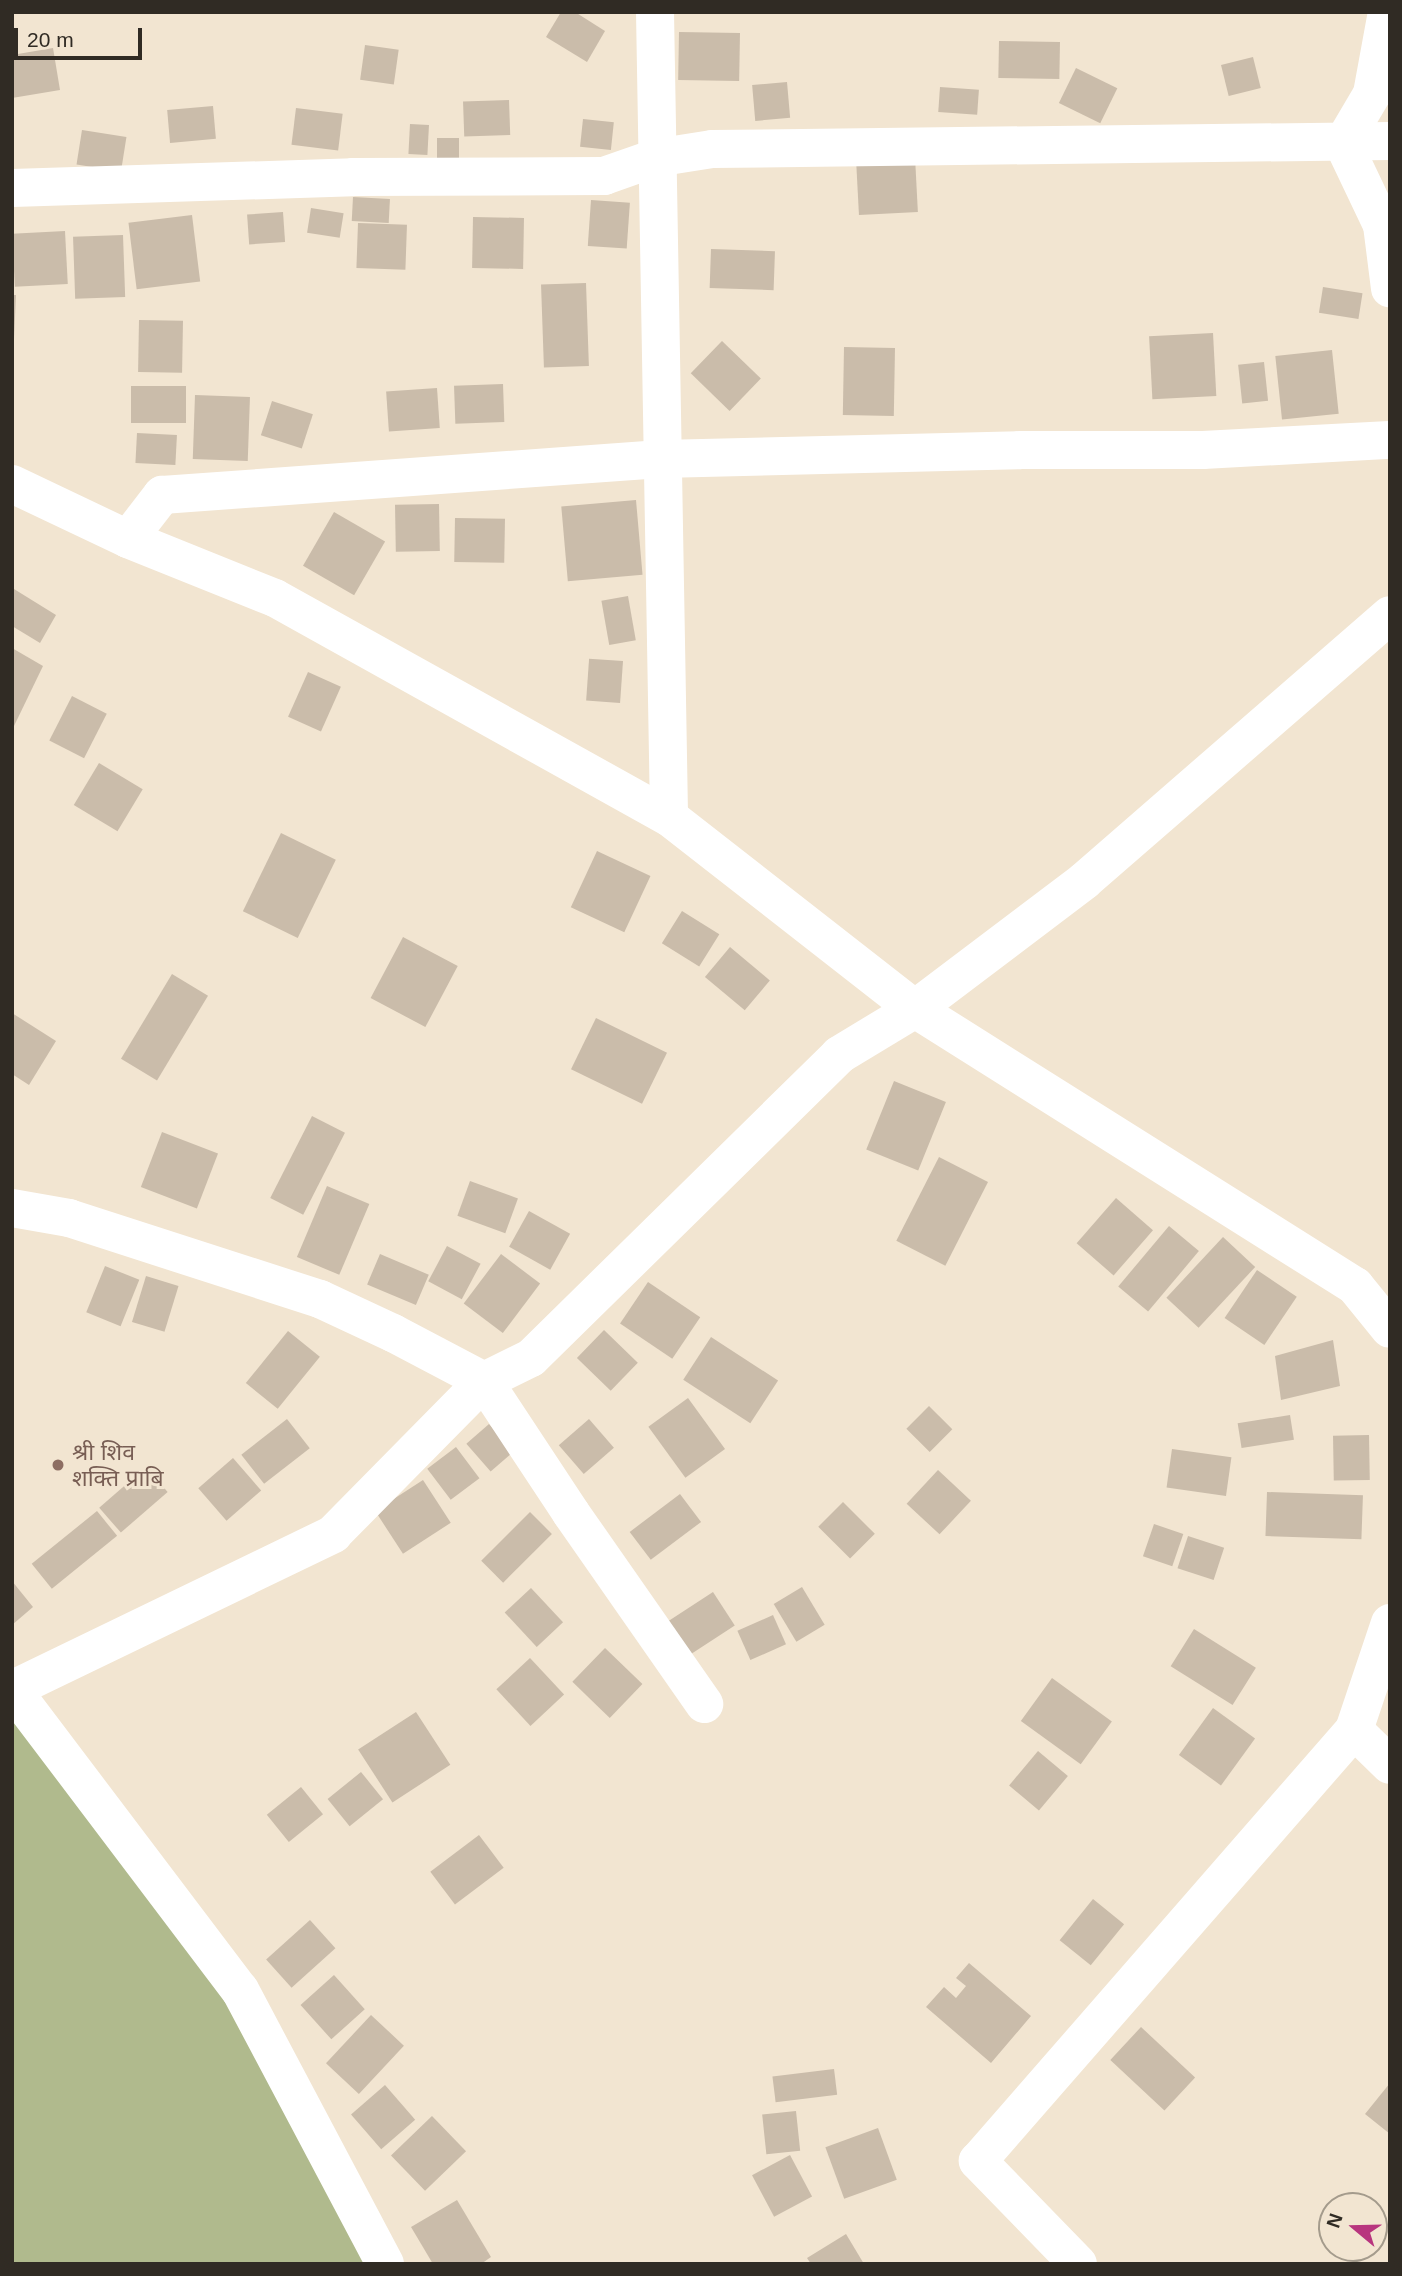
<!DOCTYPE html>
<meta charset="utf-8">
<style>
body{margin:0}
#map{position:relative;width:1402px;height:2276px;overflow:hidden;background:#f2e5d1;font-family:Helvetica,"Noto Sans Devanagari",sans-serif}
div>[style]{position:absolute}
[style*='--x']{left:calc(var(--x)*1px);top:calc(var(--y)*1px);width:calc(var(--w)*1px);rotate:calc(var(--a)*1deg)}
.forest>*{inset:0;background:#b0ba8d}
.building>*{inset:0;background:#cabcaa;transform-origin:0 0}
.minor>*{height:38px;margin:-19px;padding:0 19px;transform-origin:19px;border-radius:19px;background:#fff}
.dots>*{width:19px;height:19px;translate:-50% -50%;box-sizing:border-box;border:4px solid #f2e5d1;border-radius:50%}
span{translate:-50% -50%;white-space:nowrap;text-align:center;line-height:1.15;-webkit-text-stroke:6px #f2e5d1;paint-order:stroke}
.education-label{font-size:23px;color:#785e54}
.left{translate:0 -50%;text-align:left}
.frame{position:absolute;inset:0;border:14px solid #302b24;pointer-events:none}
.north{position:absolute;left:1318px;top:2192px;width:70px;height:70px;box-sizing:border-box;background:#f2e5d1;border:2px solid #a49b8c;border-radius:50%;rotate:289deg;font-size:19px;font-weight:700;line-height:28px;text-align:center;color:#302b24}
.north::after{content:'';display:block;margin:auto;width:24px;height:32px;background:#b8357e;clip-path:polygon(50% 0,100% 100%,50% 72%,0 100%)}
.scale{position:absolute;left:14px;top:28px;width:128px;height:32px;box-sizing:border-box;border:4px solid #302b24;border-top:0;padding-left:9px;font-size:21px;line-height:24px;white-space:nowrap;color:#302b24;-webkit-text-stroke:5px #f2e5d1;paint-order:stroke}
</style>
<div id="map">
<div class="forest">
<div style="clip-path:polygon(13px 1689px,240px 1990px,385px 2264px,12px 2264px)"></div>
</div>
<div class="building">
<div style="clip-path:polygon(561px 12px,575px 12px,605px 31px,587px 62px,546px 37px)"></div>
<div style="left:679px;top:32px;width:61px;height:48px;rotate:1deg"></div>
<div style="left:999px;top:41px;width:61px;height:37px;rotate:1deg"></div>
<div style="left:365px;top:45px;width:34px;height:35px;rotate:8deg"></div>
<div style="clip-path:polygon(53px 48px,60px 90px,12px 98px,12px 55px)"></div>
<div style="left:1253px;top:57px;width:32px;height:33px;rotate:76deg"></div>
<div style="left:1076px;top:68px;width:46px;height:39px;rotate:26deg"></div>
<div style="left:787px;top:82px;width:36px;height:35px;rotate:85deg"></div>
<div style="left:940px;top:87px;width:39px;height:25px;rotate:4deg"></div>
<div style="left:509px;top:100px;width:35px;height:46px;rotate:88deg"></div>
<div style="left:213px;top:106px;width:33px;height:46px;rotate:85deg"></div>
<div style="left:296px;top:108px;width:47px;height:37px;rotate:7deg"></div>
<div style="left:583px;top:119px;width:31px;height:28px;rotate:6deg"></div>
<div style="left:410px;top:124px;width:19px;height:30px;rotate:3deg"></div>
<div style="left:82px;top:130px;width:45px;height:35px;rotate:9deg"></div>
<div style="left:437px;top:138px;width:22px;height:22px"></div>
<div style="left:915px;top:157px;width:55px;height:59px;rotate:87deg"></div>
<div style="left:353px;top:197px;width:37px;height:24px;rotate:3deg"></div>
<div style="left:591px;top:200px;width:39px;height:46px;rotate:4deg"></div>
<div style="left:311px;top:208px;width:33px;height:25px;rotate:9deg"></div>
<div style="left:283px;top:212px;width:30px;height:36px;rotate:86deg"></div>
<div style="left:192px;top:215px;width:67px;height:64px;rotate:83deg"></div>
<div style="left:473px;top:217px;width:51px;height:51px;rotate:1deg"></div>
<div style="left:358px;top:223px;width:49px;height:45px;rotate:2deg"></div>
<div style="left:65px;top:231px;width:53px;height:53px;rotate:87deg"></div>
<div style="left:123px;top:235px;width:62px;height:50px;rotate:88deg"></div>
<div style="left:711px;top:249px;width:64px;height:39px;rotate:2deg"></div>
<div style="left:586px;top:283px;width:83px;height:45px;rotate:88deg"></div>
<div style="left:1323px;top:287px;width:40px;height:26px;rotate:9deg"></div>
<div style="clip-path:polygon(12px 295px,16px 295px,14px 339px,12px 339px)"></div>
<div style="left:139px;top:320px;width:44px;height:52px;rotate:1deg"></div>
<div style="left:1213px;top:333px;width:63px;height:64px;rotate:87deg"></div>
<div style="left:722px;top:341px;width:54px;height:45px;rotate:44deg"></div>
<div style="left:844px;top:347px;width:51px;height:68px;rotate:1deg"></div>
<div style="left:1332px;top:350px;width:64px;height:57px;rotate:84deg"></div>
<div style="left:1264px;top:362px;width:39px;height:26px;rotate:84deg"></div>
<div style="left:503px;top:384px;width:38px;height:49px;rotate:88deg"></div>
<div style="left:131px;top:386px;width:55px;height:37px"></div>
<div style="left:437px;top:388px;width:40px;height:51px;rotate:86deg"></div>
<div style="left:195px;top:395px;width:55px;height:64px;rotate:2deg"></div>
<div style="left:272px;top:401px;width:43px;height:36px;rotate:18deg"></div>
<div style="left:137px;top:433px;width:40px;height:30px;rotate:3deg"></div>
<div style="left:636px;top:500px;width:75px;height:75px;rotate:85deg"></div>
<div style="left:439px;top:504px;width:47px;height:44px;rotate:89deg"></div>
<div style="left:334px;top:512px;width:59px;height:62px;rotate:30deg"></div>
<div style="left:455px;top:518px;width:50px;height:44px;rotate:1deg"></div>
<div style="clip-path:polygon(14px 589px,56px 615px,40px 643px,12px 626px)"></div>
<div style="left:628px;top:596px;width:45px;height:27px;rotate:80deg"></div>
<div style="clip-path:polygon(12px 648px,43px 666px,14px 726px,12px 725px)"></div>
<div style="left:623px;top:661px;width:42px;height:34px;rotate:94deg"></div>
<div style="left:308px;top:672px;width:36px;height:49px;rotate:24deg"></div>
<div style="left:72px;top:696px;width:39px;height:50px;rotate:27deg"></div>
<div style="left:99px;top:763px;width:51px;height:49px;rotate:31deg"></div>
<div style="left:281px;top:833px;width:61px;height:87px;rotate:26deg"></div>
<div style="left:597px;top:851px;width:59px;height:62px;rotate:25deg"></div>
<div style="left:682px;top:911px;width:44px;height:38px;rotate:32deg"></div>
<div style="left:403px;top:937px;width:62px;height:69px;rotate:28deg"></div>
<div style="left:730px;top:947px;width:52px;height:39px;rotate:40deg"></div>
<div style="left:172px;top:974px;width:42px;height:99px;rotate:31deg"></div>
<div style="clip-path:polygon(12px 1013px,56px 1041px,29px 1085px,12px 1074px)"></div>
<div style="left:596px;top:1018px;width:79px;height:57px;rotate:26deg"></div>
<div style="left:894px;top:1081px;width:56px;height:74px;rotate:22deg"></div>
<div style="left:312px;top:1116px;width:37px;height:92px;rotate:27deg"></div>
<div style="left:162px;top:1132px;width:60px;height:59px;rotate:21deg"></div>
<div style="left:939px;top:1157px;width:55px;height:94px;rotate:27deg"></div>
<div style="left:470px;top:1181px;width:51px;height:37px;rotate:20deg"></div>
<div style="left:327px;top:1186px;width:46px;height:77px;rotate:23deg"></div>
<div style="left:1116px;top:1198px;width:49px;height:60px;rotate:41deg"></div>
<div style="left:529px;top:1211px;width:47px;height:41px;rotate:29deg"></div>
<div style="left:1169px;top:1226px;width:39px;height:79px;rotate:40deg"></div>
<div style="left:1223px;top:1237px;width:44px;height:83px;rotate:43deg"></div>
<div style="left:447px;top:1246px;width:38px;height:40px;rotate:28deg"></div>
<div style="left:380px;top:1254px;width:53px;height:33px;rotate:23deg"></div>
<div style="left:501px;top:1254px;width:49px;height:62px;rotate:37deg"></div>
<div style="left:105px;top:1266px;width:37px;height:50px;rotate:22deg"></div>
<div style="left:1257px;top:1270px;width:48px;height:58px;rotate:34deg"></div>
<div style="left:146px;top:1276px;width:34px;height:48px;rotate:17deg"></div>
<div style="left:648px;top:1282px;width:63px;height:50px;rotate:34deg"></div>
<div style="left:604px;top:1330px;width:47px;height:39px;rotate:44deg"></div>
<div style="left:288px;top:1331px;width:41px;height:67px;rotate:39deg"></div>
<div style="left:711px;top:1337px;width:80px;height:51px;rotate:33deg"></div>
<div style="clip-path:polygon(1333px 1340px,1340px 1386px,1281px 1400px,1275px 1356px)"></div>
<div style="left:688px;top:1398px;width:63px;height:49px;rotate:54deg"></div>
<div style="left:929px;top:1406px;width:33px;height:32px;rotate:45deg"></div>
<div style="left:1290px;top:1415px;width:25px;height:53px;rotate:81deg"></div>
<div style="left:287px;top:1419px;width:37px;height:58px;rotate:52deg"></div>
<div style="left:589px;top:1419px;width:38px;height:40px;rotate:49deg"></div>
<div style="left:489px;top:1424px;width:37px;height:30px;rotate:49deg"></div>
<div style="left:1369px;top:1435px;width:45px;height:36px;rotate:89deg"></div>
<div style="left:456px;top:1447px;width:39px;height:36px;rotate:53deg"></div>
<div style="left:1172px;top:1449px;width:60px;height:39px;rotate:8deg"></div>
<div style="left:233px;top:1458px;width:43px;height:46px;rotate:49deg"></div>
<div style="left:146px;top:1467px;width:33px;height:62px;rotate:49deg"></div>
<div style="left:938px;top:1470px;width:45px;height:46px;rotate:43deg"></div>
<div style="left:423px;top:1480px;width:51px;height:57px;rotate:57deg"></div>
<div style="left:1267px;top:1492px;width:96px;height:44px;rotate:2deg"></div>
<div style="left:680px;top:1494px;width:35px;height:63px;rotate:53deg"></div>
<div style="left:843px;top:1502px;width:45px;height:35px;rotate:45deg"></div>
<div style="left:97px;top:1511px;width:32px;height:84px;rotate:51deg"></div>
<div style="left:530px;top:1512px;width:31px;height:69px;rotate:45deg"></div>
<div style="left:1154px;top:1524px;width:31px;height:34px;rotate:19deg"></div>
<div style="left:1188px;top:1536px;width:38px;height:34px;rotate:18deg"></div>
<div style="clip-path:polygon(12px 1581px,33px 1607px,12px 1625px)"></div>
<div style="left:802px;top:1587px;width:44px;height:33px;rotate:59deg"></div>
<div style="left:531px;top:1588px;width:47px;height:36px;rotate:47deg"></div>
<div style="left:713px;top:1592px;width:40px;height:59px;rotate:57deg"></div>
<div style="left:773px;top:1615px;width:32px;height:39px;rotate:66deg"></div>
<div style="left:1194px;top:1629px;width:73px;height:44px;rotate:32deg"></div>
<div style="left:605px;top:1648px;width:52px;height:47px;rotate:44deg"></div>
<div style="left:530px;top:1658px;width:50px;height:46px;rotate:47deg"></div>
<div style="left:1052px;top:1678px;width:74px;height:53px;rotate:36deg"></div>
<div style="left:1213px;top:1708px;width:52px;height:58px;rotate:36deg"></div>
<div style="left:416px;top:1712px;width:63px;height:69px;rotate:57deg"></div>
<div style="left:1038px;top:1751px;width:39px;height:45px;rotate:40deg"></div>
<div style="left:361px;top:1772px;width:35px;height:43px;rotate:51deg"></div>
<div style="left:301px;top:1787px;width:35px;height:44px;rotate:51deg"></div>
<div style="left:479px;top:1835px;width:41px;height:61px;rotate:53deg"></div>
<div style="left:1093px;top:1899px;width:40px;height:53px;rotate:39deg"></div>
<div style="left:310px;top:1920px;width:38px;height:59px;rotate:48deg"></div>
<div style="clip-path:polygon(969px 1963px,1031px 2016px,991px 2063px,926px 2007px,944px 1987px,956px 1998px,966px 1986px,956px 1978px)"></div>
<div style="left:334px;top:1975px;width:46px;height:45px;rotate:48deg"></div>
<div style="left:371px;top:2015px;width:45px;height:66px;rotate:43deg"></div>
<div style="left:1141px;top:2027px;width:74px;height:45px;rotate:43deg"></div>
<div style="left:834px;top:2069px;width:26px;height:62px;rotate:83deg"></div>
<div style="clip-path:polygon(1390px 2083px,1390px 2134px,1365px 2114px)"></div>
<div style="left:385px;top:2085px;width:46px;height:45px;rotate:49deg"></div>
<div style="left:796px;top:2111px;width:40px;height:34px;rotate:84deg"></div>
<div style="left:432px;top:2116px;width:49px;height:57px;rotate:46deg"></div>
<div style="left:878px;top:2128px;width:55px;height:56px;rotate:70deg"></div>
<div style="left:790px;top:2155px;width:47px;height:43px;rotate:62deg"></div>
<div style="clip-path:polygon(457px 2200px,491px 2257px,481px 2264px,433px 2264px,411px 2227px)"></div>
<div style="clip-path:polygon(846px 2234px,864px 2264px,811px 2264px,807px 2258px)"></div>
</div>
<div class="minor">
<div style="--x:655;--y:12;--w:805;--a:89"></div>
<div style="--x:1387;--y:12;--w:83;--a:100.4"></div>
<div style="--x:1372;--y:94;--w:57;--a:120.6"></div>
<div style="--x:1343;--y:143;--w:91;--a:64.6"></div>
<div style="--x:1382;--y:225;--w:64;--a:82.8"></div>
<div style="--x:12;--y:188;--w:341;--a:-1.8"></div>
<div style="--x:353;--y:177;--w:251;--a:-0.2"></div>
<div style="--x:604;--y:176;--w:54;--a:-19.4"></div>
<div style="--x:655;--y:158;--w:58;--a:-9"></div>
<div style="--x:712;--y:149;--w:678;--a:-0.68"></div>
<div style="--x:12;--y:484;--w:128;--a:25.4"></div>
<div style="--x:128;--y:539;--w:158;--a:21.9"></div>
<div style="--x:275;--y:598;--w:451;--a:29.1"></div>
<div style="--x:669;--y:817;--w:312;--a:38"></div>
<div style="--x:915;--y:1009;--w:520;--a:32.19"></div>
<div style="--x:1355;--y:1286;--w:55;--a:50.9"></div>
<div style="--x:128;--y:539;--w:56;--a:-52.3"></div>
<div style="--x:162;--y:495;--w:500;--a:-4.13"></div>
<div style="--x:661;--y:459;--w:359;--a:-1.4"></div>
<div style="--x:1020;--y:450;--w:183;--a:0"></div>
<div style="--x:1203;--y:450;--w:187;--a:-3.1"></div>
<div style="--x:12;--y:1208;--w:58;--a:10"></div>
<div style="--x:69;--y:1218;--w:264;--a:17.9"></div>
<div style="--x:320;--y:1299;--w:81;--a:25"></div>
<div style="--x:393;--y:1333;--w:103;--a:27.8"></div>
<div style="--x:484;--y:1381;--w:158;--a:56.6"></div>
<div style="--x:571;--y:1513;--w:233;--a:55.1"></div>
<div style="--x:12;--y:1689;--w:378;--a:52.9"></div>
<div style="--x:240;--y:1990;--w:310;--a:62.1"></div>
<div style="--x:13;--y:1689;--w:356;--a:-25.8"></div>
<div style="--x:333;--y:1534;--w:215;--a:-45.4"></div>
<div style="--x:484;--y:1381;--w:52;--a:-26.1"></div>
<div style="--x:531;--y:1358;--w:432;--a:-44.5"></div>
<div style="--x:839;--y:1055;--w:89;--a:-31.2"></div>
<div style="--x:915;--y:1009;--w:212;--a:-37.1"></div>
<div style="--x:1084;--y:881;--w:405;--a:-41"></div>
<div style="--x:1354;--y:1730;--w:50;--a:44.2"></div>
<div style="--x:1078;--y:2264;--w:144;--a:-134.2"></div>
<div style="--x:978;--y:2161;--w:572;--a:-48.9"></div>
<div style="--x:1354;--y:1730;--w:113;--a:-71.4"></div>
</div>
<div class="dots">
<div style="left:58px;top:1465px;background:#8d6e63"></div>
</div>
<div class="education-label">
<span class="left" style="left:72px;top:1465px">श्री शिव<br>शक्ति प्राबि</span>
</div>
<div class="frame"></div>
<div class="north">N</div>
<div class="scale">20 m</div>
</div>
